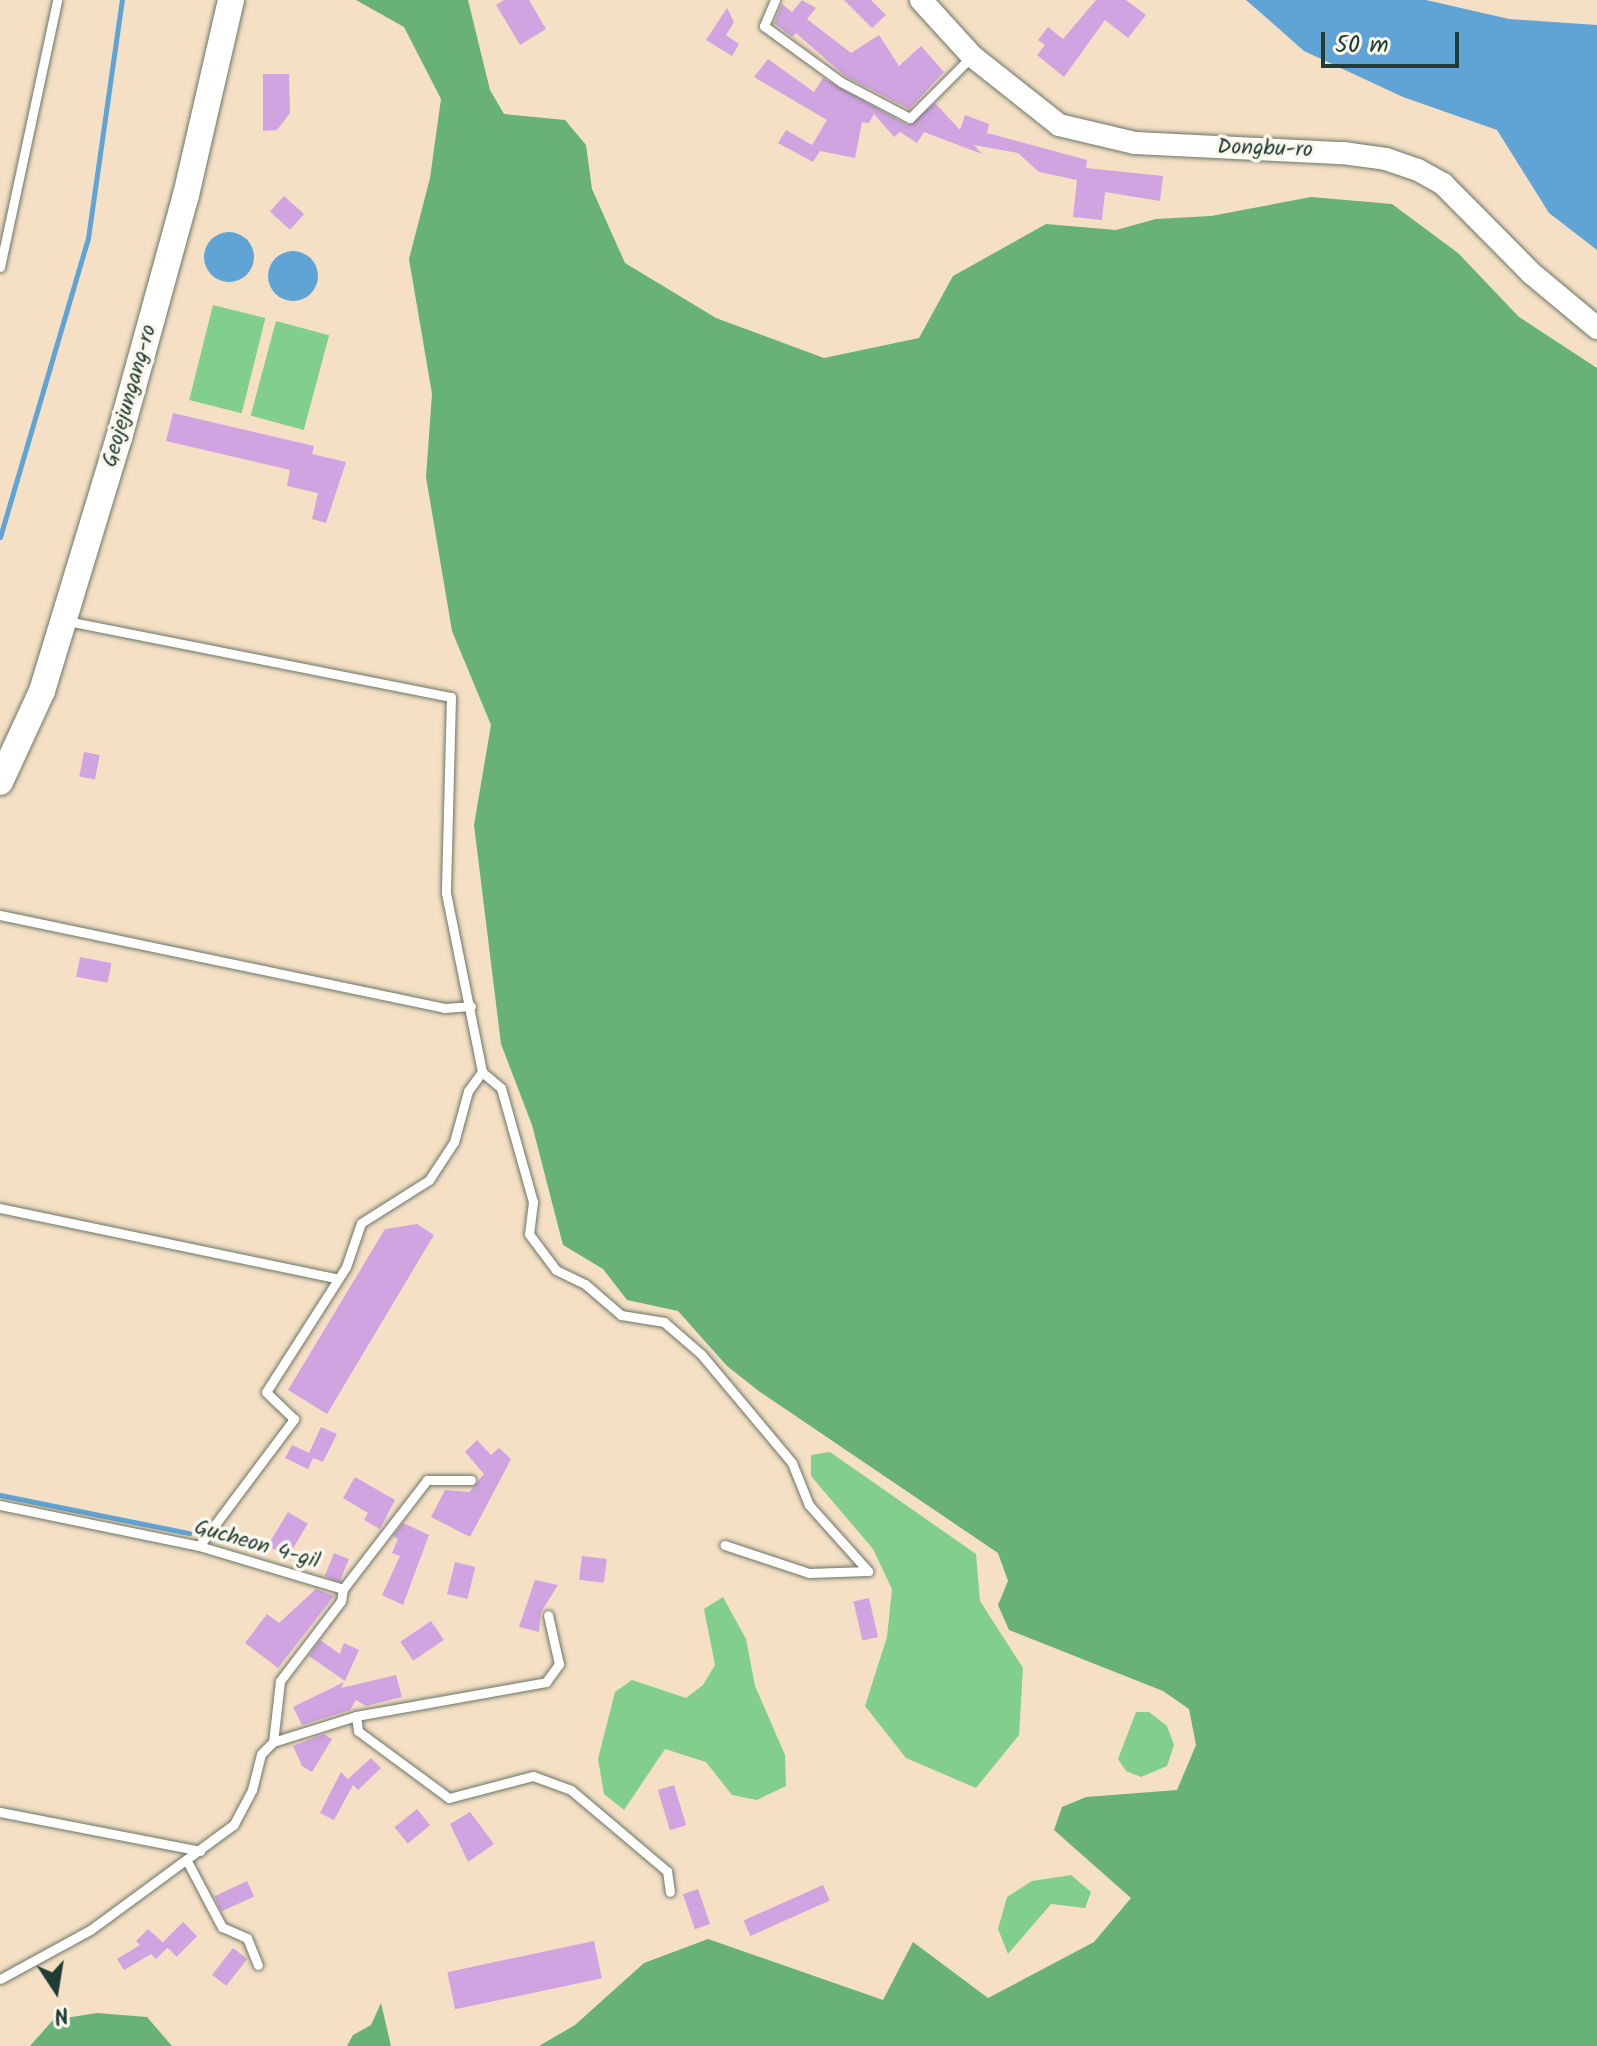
<!DOCTYPE html>
<style>
body{margin:0}
#map{position:relative;width:1597px;height:2046px;overflow:hidden;background:#f5e0c5;font-family:Kalam,sans-serif}
div>[style]{position:absolute}
[style*='--x']{left:calc(var(--x)*1px);top:calc(var(--y)*1px);width:calc(var(--w)*1px);rotate:calc(var(--a)*1deg)}
.green>*{inset:0;background:#81ce8d;transform-origin:0 0}
.forest>*{inset:0;background:#68b178}
.water>*{inset:0;background:#60a4d5}
.round{border-radius:50%}
.stream>*{height:5px;margin:-2.5px;padding:0 2.5px;transform-origin:2.5px;border-radius:2.5px;background:#60a4d5}
.building>*{inset:0;background:#d0a4e0;transform-origin:0 0}
.roads{filter:drop-shadow(0 0 2px #6a7667) drop-shadow(0 0 2px #6a7667)}
.service>*{height:9px;margin:-4.5px;padding:0 4.5px;transform-origin:4.5px;border-radius:4.5px;background:#fff}
.tertiary>*{height:22px;margin:-11px;padding:0 11px;transform-origin:11px;border-radius:11px;background:#fff}
.secondary>*{height:26px;margin:-13px;padding:0 13px;transform-origin:13px;border-radius:13px;background:#fff}
span{translate:-50% -50%;white-space:nowrap;text-align:center;line-height:1.15;-webkit-text-stroke:7px #fbf7ec;paint-order:stroke}
.street-label{font-size:22px;color:#1f3d34}
.north{position:absolute;left:16px;top:1950px;width:80px;height:80px;-webkit-text-stroke:6px #fbf7ec;paint-order:stroke;rotate:168deg;font-size:22px;font-weight:700;line-height:32px;text-align:center;color:#1f3d34}
.north::after{content:'';display:block;margin:auto;width:28px;height:36px;background:#1f3d34;clip-path:polygon(50% 0,100% 100%,50% 72%,0 100%)}
.scale{position:absolute;left:1321px;top:32px;width:138px;height:36px;box-sizing:border-box;border:4px solid #1f3d34;border-top:0;padding-left:10px;font-size:24px;line-height:28px;white-space:nowrap;color:#1f3d34;-webkit-text-stroke:6px #fbf7ec;paint-order:stroke}
</style>
<div id="map">
<div class="green">
<div style="left:213px;top:305px;width:54px;height:98px;rotate:14deg"></div>
<div style="left:276px;top:321px;width:55px;height:98px;rotate:15deg"></div>
<div style="clip-path:polygon(830px 1452px,976px 1554px,980px 1601px,1023px 1668px,1019px 1735px,976px 1788px,906px 1758px,865px 1706px,887px 1637px,892px 1589px,873px 1549px,811px 1476px,811px 1455px)"></div>
<div style="clip-path:polygon(723px 1597px,746px 1639px,755px 1686px,785px 1755px,786px 1786px,757px 1800px,732px 1795px,706px 1762px,665px 1749px,624px 1810px,604px 1794px,598px 1759px,615px 1692px,632px 1680px,686px 1698px,703px 1685px,715px 1665px,704px 1609px)"></div>
<div style="clip-path:polygon(1136px 1712px,1149px 1712px,1167px 1726px,1174px 1745px,1167px 1766px,1141px 1777px,1126px 1771px,1118px 1759px)"></div>
<div style="clip-path:polygon(1071px 1875px,1091px 1892px,1085px 1908px,1051px 1904px,1008px 1954px,998px 1929px,1007px 1897px,1032px 1881px)"></div>
</div>
<div class="forest">
<div style="clip-path:polygon(356px 0,468px 0,490px 90px,504px 114px,565px 120px,586px 145px,592px 189px,625px 263px,716px 318px,824px 358px,919px 338px,953px 276px,1046px 224px,1116px 230px,1156px 219px,1211px 216px,1311px 197px,1392px 204px,1458px 253px,1519px 317px,1597px 368px,1597px 2046px,539px 2046px,575px 2025px,644px 1963px,708px 1939px,883px 2000px,913px 1942px,988px 1998px,1094px 1942px,1131px 1898px,1054px 1830px,1062px 1807px,1086px 1797px,1177px 1790px,1196px 1745px,1189px 1709px,1163px 1691px,1009px 1630px,998px 1605px,1008px 1581px,998px 1553px,760px 1392px,727px 1366px,678px 1311px,627px 1300px,603px 1269px,563px 1245px,532px 1125px,501px 1044px,474px 825px,491px 725px,452px 631px,426px 477px,432px 394px,409px 259px,430px 178px,441px 99px,404px 27px)"></div>
<div style="clip-path:polygon(381px 2003px,391px 2046px,347px 2046px,353px 2035px,371px 2025px)"></div>
<div style="clip-path:polygon(97px 2013px,147px 2017px,172px 2046px,30px 2046px,53px 2020px)"></div>
</div>
<div class="water">
<div style="clip-path:polygon(1246px 0,1426px 0,1509px 19px,1597px 25px,1597px 250px,1549px 213px,1497px 130px,1403px 97px,1304px 51px)"></div>
<div class="round" style="left:204px;top:232px;width:50px;height:50px"></div>
<div class="round" style="left:268px;top:251px;width:50px;height:50px"></div>
</div>
<div class="stream">
<div style="--x:0;--y:537;--w:312;--a:-73.6"></div>
<div style="--x:88;--y:238;--w:240;--a:-81.9"></div>
<div style="--x:0;--y:1495;--w:193;--a:11.4"></div>
</div>
<div class="building">
<div style="clip-path:polygon(504px 0,529px 0,546px 29px,520px 45px,496px 5px)"></div>
<div style="clip-path:polygon(802px 0,816px 8px,807px 19px,851px 53px,879px 35px,899px 66px,921px 46px,944px 72px,909px 109px,845px 76px,796px 33px,792px 37px,774px 23px,782px 4px,792px 12px)"></div>
<div style="clip-path:polygon(844px 0,871px 0,886px 15px,872px 28px)"></div>
<div style="clip-path:polygon(1096px 0,1126px 0,1146px 15px,1128px 38px,1105px 20px,1064px 77px,1037px 55px,1045px 45px,1038px 40px,1048px 27px,1063px 39px)"></div>
<div style="clip-path:polygon(727px 8px,734px 22px,726px 35px,739px 44px,732px 56px,706px 40px)"></div>
<div style="clip-path:polygon(768px 59px,814px 92px,823px 78px,907px 125px,935px 103px,960px 130px,965px 115px,989px 124px,987px 133px,1087px 160px,1086px 168px,1163px 176px,1160px 201px,1105px 192px,1102px 220px,1073px 217px,1077px 180px,1039px 172px,1018px 153px,974px 145px,982px 154px,924px 132px,917px 143px,900px 132px,894px 137px,874px 114px,869px 123px,862px 122px,855px 158px,820px 151px,813px 162px,778px 143px,786px 130px,812px 145px,827px 120px,754px 77px)"></div>
<div style="clip-path:polygon(263px 74px,289px 74px,290px 113px,277px 130px,263px 131px)"></div>
<div style="left:284px;top:196px;width:27px;height:21px;rotate:42deg"></div>
<div style="clip-path:polygon(173px 413px,314px 446px,312px 454px,346px 462px,326px 523px,312px 519px,318px 493px,287px 486px,290px 470px,166px 441px)"></div>
<div style="left:84px;top:752px;width:16px;height:25px;rotate:11deg"></div>
<div style="left:80px;top:957px;width:32px;height:20px;rotate:11deg"></div>
<div style="clip-path:polygon(417px 1224px,434px 1235px,327px 1414px,288px 1390px,385px 1229px)"></div>
<div style="clip-path:polygon(321px 1427px,337px 1434px,323px 1462px,313px 1458px,308px 1469px,285px 1458px,292px 1445px,309px 1453px)"></div>
<div style="clip-path:polygon(477px 1440px,491px 1455px,499px 1448px,511px 1459px,470px 1537px,431px 1517px,445px 1490px,469px 1492px,484px 1474px,465px 1452px)"></div>
<div style="clip-path:polygon(355px 1477px,395px 1500px,380px 1529px,364px 1520px,368px 1513px,343px 1498px)"></div>
<div style="left:288px;top:1512px;width:23px;height:39px;rotate:31deg"></div>
<div style="clip-path:polygon(403px 1523px,429px 1535px,403px 1605px,382px 1595px,400px 1556px,392px 1553px,398px 1539px,393px 1536px)"></div>
<div style="left:334px;top:1553px;width:16px;height:25px;rotate:22deg"></div>
<div style="left:582px;top:1556px;width:25px;height:24px;rotate:7deg"></div>
<div style="left:455px;top:1562px;width:21px;height:33px;rotate:14deg"></div>
<div style="clip-path:polygon(535px 1580px,558px 1585px,541px 1612px,539px 1632px,519px 1627px)"></div>
<div style="clip-path:polygon(316px 1589px,334px 1596px,278px 1668px,245px 1643px,267px 1614px,279px 1623px)"></div>
<div style="left:869px;top:1598px;width:40px;height:16px;rotate:77deg"></div>
<div style="left:431px;top:1621px;width:23px;height:37px;rotate:56deg"></div>
<div style="clip-path:polygon(320px 1640px,340px 1654px,344px 1643px,359px 1650px,345px 1681px,309px 1656px)"></div>
<div style="clip-path:polygon(396px 1675px,402px 1697px,366px 1706px,356px 1700px,350px 1710px,302px 1725px,293px 1707px,344px 1682px,341px 1688px)"></div>
<div style="clip-path:polygon(324px 1734px,332px 1739px,312px 1772px,302px 1766px,293px 1746px)"></div>
<div style="clip-path:polygon(371px 1758px,381px 1768px,358px 1790px,353px 1785px,334px 1820px,320px 1813px,341px 1772px,348px 1779px)"></div>
<div style="left:674px;top:1785px;width:42px;height:17px;rotate:73deg"></div>
<div style="left:417px;top:1809px;width:21px;height:29px;rotate:51deg"></div>
<div style="clip-path:polygon(470px 1812px,494px 1844px,468px 1862px,450px 1824px)"></div>
<div style="left:247px;top:1881px;width:17px;height:36px;rotate:65deg"></div>
<div style="left:823px;top:1885px;width:17px;height:87px;rotate:66deg"></div>
<div style="left:698px;top:1889px;width:37px;height:16px;rotate:71deg"></div>
<div style="left:183px;top:1922px;width:20px;height:29px;rotate:45deg"></div>
<div style="clip-path:polygon(148px 1929px,168px 1947px,156px 1959px,151px 1954px,124px 1970px,117px 1959px,140px 1945px,136px 1941px)"></div>
<div style="left:594px;top:1941px;width:38px;height:150px;rotate:78deg"></div>
<div style="left:233px;top:1948px;width:18px;height:34px;rotate:38deg"></div>
</div>
<div class="roads">
<div class="service">
<div style="--x:775;--y:0;--w:28;--a:113"></div>
<div style="--x:764;--y:26;--w:95;--a:36"></div>
<div style="--x:841;--y:82;--w:78;--a:27.6"></div>
<div style="--x:910;--y:118;--w:88;--a:-45"></div>
<div style="--x:0;--y:267;--w:273;--a:-77.9"></div>
<div style="--x:67;--y:621;--w:391;--a:11.2"></div>
<div style="--x:451;--y:697;--w:196;--a:91.5"></div>
<div style="--x:446;--y:893;--w:183;--a:78.6"></div>
<div style="--x:482;--y:1072;--w:25;--a:40"></div>
<div style="--x:501;--y:1088;--w:118;--a:74.3"></div>
<div style="--x:533;--y:1202;--w:32;--a:97"></div>
<div style="--x:529;--y:1234;--w:45;--a:53.1"></div>
<div style="--x:556;--y:1270;--w:32;--a:26"></div>
<div style="--x:585;--y:1284;--w:48;--a:40.7"></div>
<div style="--x:621;--y:1315;--w:44;--a:9.2"></div>
<div style="--x:664;--y:1322;--w:49;--a:40.9"></div>
<div style="--x:701;--y:1354;--w:142;--a:50.1"></div>
<div style="--x:792;--y:1463;--w:45;--a:68"></div>
<div style="--x:809;--y:1505;--w:89;--a:48.2"></div>
<div style="--x:868;--y:1571;--w:59;--a:178.1"></div>
<div style="--x:809;--y:1573;--w:89;--a:-161.6"></div>
<div style="--x:0;--y:915;--w:454;--a:11.8"></div>
<div style="--x:444;--y:1008;--w:27;--a:-4"></div>
<div style="--x:0;--y:1208;--w:342;--a:11.8"></div>
<div style="--x:0;--y:1505;--w:203;--a:11.6"></div>
<div style="--x:199;--y:1546;--w:150;--a:16.6"></div>
<div style="--x:343;--y:1589;--w:12;--a:99"></div>
<div style="--x:341;--y:1601;--w:101;--a:127.3"></div>
<div style="--x:280;--y:1681;--w:61;--a:96.5"></div>
<div style="--x:273;--y:1742;--w:17;--a:135"></div>
<div style="--x:261;--y:1754;--w:37;--a:104"></div>
<div style="--x:252;--y:1790;--w:40;--a:118"></div>
<div style="--x:233;--y:1825;--w:177;--a:143.7"></div>
<div style="--x:90;--y:1930;--w:102;--a:151.4"></div>
<div style="--x:199;--y:1546;--w:159;--a:-53.2"></div>
<div style="--x:294;--y:1419;--w:39;--a:-136"></div>
<div style="--x:266;--y:1392;--w:148;--a:-57.4"></div>
<div style="--x:346;--y:1267;--w:46;--a:-71.2"></div>
<div style="--x:361;--y:1223;--w:80;--a:-32.3"></div>
<div style="--x:429;--y:1180;--w:45;--a:-56.7"></div>
<div style="--x:454;--y:1142;--w:53;--a:-74.6"></div>
<div style="--x:468;--y:1091;--w:24;--a:-54"></div>
<div style="--x:343;--y:1589;--w:138;--a:-52.4"></div>
<div style="--x:427;--y:1480;--w:44;--a:0"></div>
<div style="--x:356;--y:1716;--w:15;--a:82"></div>
<div style="--x:358;--y:1731;--w:113;--a:36.4"></div>
<div style="--x:449;--y:1798;--w:87;--a:-14.7"></div>
<div style="--x:533;--y:1776;--w:40;--a:20.2"></div>
<div style="--x:571;--y:1790;--w:126;--a:40.2"></div>
<div style="--x:667;--y:1871;--w:21;--a:82"></div>
<div style="--x:273;--y:1742;--w:87;--a:-17.4"></div>
<div style="--x:356;--y:1716;--w:193;--a:-10.1"></div>
<div style="--x:546;--y:1682;--w:22;--a:-54"></div>
<div style="--x:559;--y:1664;--w:50;--a:-102.7"></div>
<div style="--x:0;--y:1812;--w:204;--a:11"></div>
<div style="--x:187;--y:1861;--w:75;--a:62.1"></div>
<div style="--x:222;--y:1927;--w:27;--a:24"></div>
<div style="--x:247;--y:1938;--w:29;--a:68"></div>
</div>
<div class="tertiary">
<div style="--x:921;--y:0;--w:76;--a:47.7"></div>
<div style="--x:972;--y:56;--w:111;--a:38.4"></div>
<div style="--x:1059;--y:125;--w:78;--a:13.3"></div>
<div style="--x:1135;--y:143;--w:208;--a:2.8"></div>
<div style="--x:1343;--y:153;--w:43;--a:7.9"></div>
<div style="--x:1386;--y:159;--w:34;--a:19"></div>
<div style="--x:1418;--y:170;--w:29;--a:29"></div>
<div style="--x:1443;--y:184;--w:125;--a:45.3"></div>
<div style="--x:1531;--y:273;--w:86;--a:39.8"></div>
</div>
<div class="secondary">
<div style="--x:0;--y:782;--w:100;--a:-65.2"></div>
<div style="--x:42;--y:691;--w:264;--a:-73.1"></div>
<div style="--x:119;--y:438;--w:252;--a:-74.6"></div>
<div style="--x:186;--y:195;--w:200;--a:-77"></div>
</div>
</div>
<div class="street-label">
<span style="left:1265px;top:149px;rotate:2deg">Dongbu-ro</span>
<span style="left:130px;top:396px;rotate:-74deg">Geojejungang-ro</span>
<span style="left:257px;top:1545px;rotate:16deg">Gucheon 4-gil</span>
</div>
<div class="north">N</div>
<div class="scale">50 m</div>
</div>
